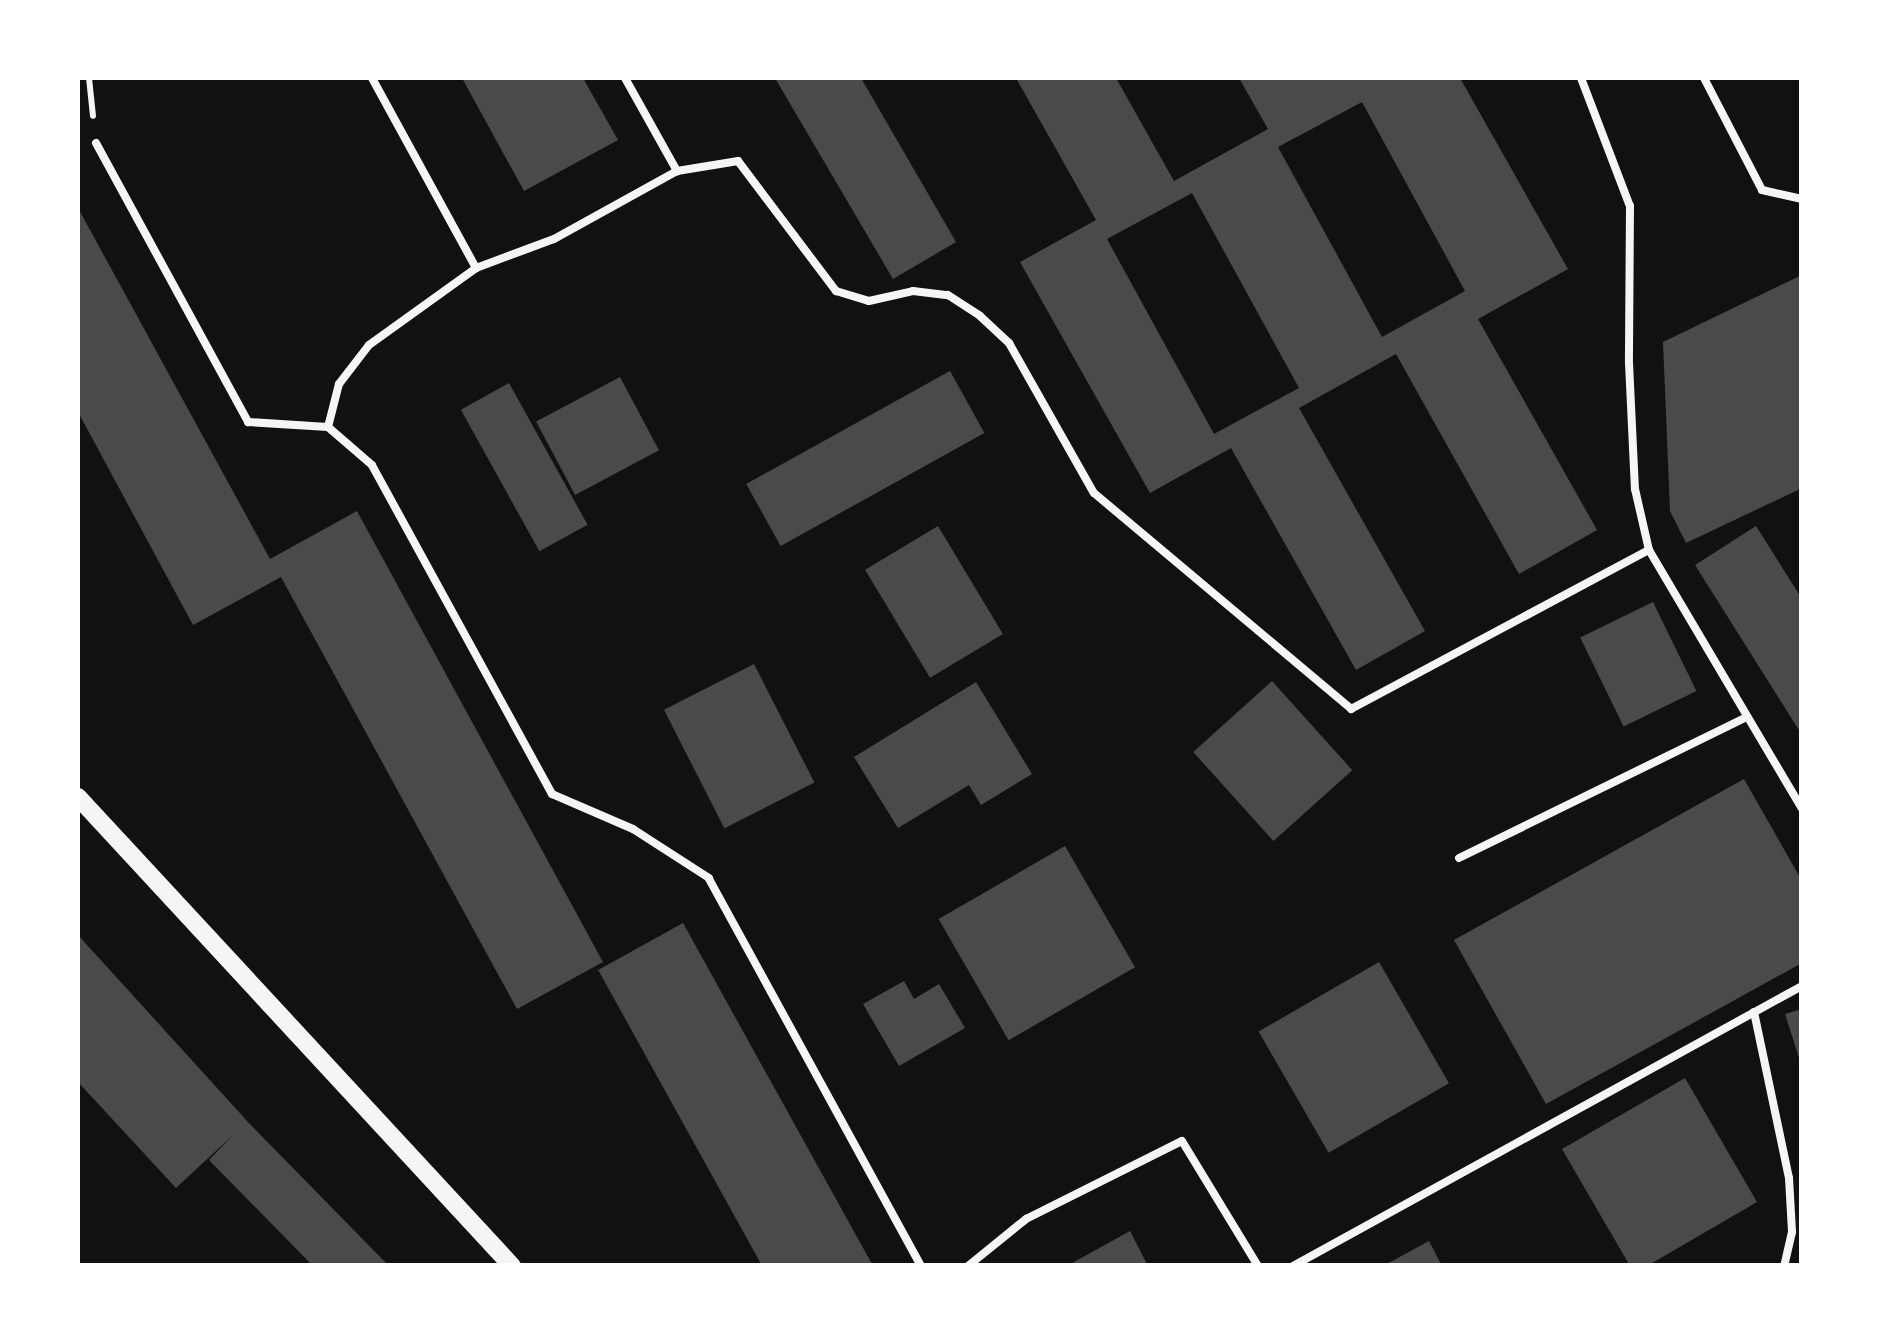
<!DOCTYPE html>
<style>
body{margin:0}
#map{position:relative;width:1879px;height:1343px;overflow:hidden;background:#111;font-family:Overpass,sans-serif}
div>[style]{position:absolute}
[style*='--x']{left:calc(var(--x)*1px);top:calc(var(--y)*1px);width:calc(var(--w)*1px);rotate:calc(var(--a)*1deg)}
.building>*{inset:0;background:#4a4a4a;transform-origin:0 0}
.path>*{height:6px;margin:-3px;padding:0 3px;transform-origin:3px;border-radius:3px;background:#f5f5f5}
.service>*{height:8px;margin:-4px;padding:0 4px;transform-origin:4px;border-radius:4px;background:#f5f5f5}
.tertiary>*{height:18px;margin:-9px;padding:0 9px;transform-origin:9px;border-radius:9px;background:#f5f5f5}
span{translate:-50% -50%;white-space:nowrap;text-align:center;line-height:1.15;-webkit-text-stroke:8px #fff;paint-order:stroke}
.frame{position:absolute;inset:0;border:80px solid #fff;pointer-events:none}
</style>
<div id="map">
<div class="building">
<div style="clip-path:polygon(462px 78px,583px 78px,618px 140px,524px 191px)"></div>
<div style="clip-path:polygon(775px 78px,861px 78px,956px 242px,893px 279px)"></div>
<div style="clip-path:polygon(evenodd,1016px 78px,1116px 78px,1174px 181px,1268px 129px,1239px 78px,1460px 78px,1568px 269px,1478px 319px,1597px 530px,1519px 574px,1396px 354px,1299px 408px,1425px 631px,1356px 670px,1231px 448px,1150px 493px,1020px 262px,1096px 220px,1016px 78px,1362px 102px,1465px 291px,1382px 337px,1278px 147px,1362px 102px,1016px 78px,1192px 193px,1299px 388px,1214px 434px,1107px 239px,1192px 193px)"></div>
<div style="clip-path:polygon(78px 208px,270px 559px,357px 511px,603px 962px,517px 1009px,281px 577px,193px 625px,78px 412px)"></div>
<div style="clip-path:polygon(1802px 275px,1802px 488px,1686px 543px,1670px 511px,1663px 342px)"></div>
<div style="left:950px;top:371px;width:71px;height:233px;rotate:61deg"></div>
<div style="left:620px;top:377px;width:83px;height:95px;rotate:62deg"></div>
<div style="left:509px;top:383px;width:162px;height:55px;rotate:61deg"></div>
<div style="left:938px;top:526px;width:126px;height:85px;rotate:59deg"></div>
<div style="clip-path:polygon(1756px 526px,1802px 599px,1802px 735px,1695px 565px)"></div>
<div style="left:1653px;top:602px;width:99px;height:81px;rotate:64deg"></div>
<div style="left:754px;top:664px;width:133px;height:101px;rotate:63deg"></div>
<div style="left:1272px;top:681px;width:120px;height:106px;rotate:48deg"></div>
<div style="clip-path:polygon(976px 682px,1032px 774px,981px 805px,969px 785px,898px 828px,854px 757px)"></div>
<div style="clip-path:polygon(1744px 779px,1802px 881px,1802px 963px,1546px 1104px,1454px 940px)"></div>
<div style="left:1065px;top:846px;width:140px;height:146px;rotate:60deg"></div>
<div style="left:683px;top:923px;width:391px;height:97px;rotate:61deg"></div>
<div style="clip-path:polygon(78px 935px,248px 1122px,389px 1266px,313px 1266px,209px 1160px,233px 1135px,176px 1188px,78px 1082px)"></div>
<div style="left:1379px;top:962px;width:140px;height:139px;rotate:60deg"></div>
<div style="clip-path:polygon(904px 981px,914px 999px,939px 984px,965px 1028px,899px 1066px,863px 1004px)"></div>
<div style="clip-path:polygon(1802px 1009px,1802px 1064px,1801px 1064px,1785px 1014px)"></div>
<div style="clip-path:polygon(1685px 1078px,1757px 1202px,1647px 1266px,1630px 1266px,1562px 1149px)"></div>
<div style="clip-path:polygon(1130px 1231px,1148px 1266px,1067px 1266px)"></div>
<div style="clip-path:polygon(1429px 1241px,1442px 1266px,1383px 1266px)"></div>
</div>
<div class="path">
<div style="--x:89;--y:78;--w:38;--a:84"></div>
</div>
<div class="service">
<div style="--x:372;--y:78;--w:217;--a:61.3"></div>
<div style="--x:625;--y:78;--w:107;--a:60.8"></div>
<div style="--x:1581;--y:78;--w:137;--a:69.1"></div>
<div style="--x:1630;--y:206;--w:157;--a:90.4"></div>
<div style="--x:1629;--y:363;--w:126;--a:87.3"></div>
<div style="--x:1635;--y:489;--w:63;--a:77.1"></div>
<div style="--x:1649;--y:550;--w:301;--a:59.4"></div>
<div style="--x:1704;--y:78;--w:126;--a:62.6"></div>
<div style="--x:1762;--y:190;--w:41;--a:12.7"></div>
<div style="--x:96;--y:143;--w:318;--a:61.4"></div>
<div style="--x:248;--y:422;--w:80;--a:3.6"></div>
<div style="--x:1459;--y:858;--w:321;--a:-26.1"></div>
<div style="--x:1754;--y:1012;--w:170;--a:78.1"></div>
<div style="--x:1789;--y:1178;--w:54;--a:86.8"></div>
<div style="--x:1792;--y:1232;--w:35;--a:103"></div>
<div style="--x:921;--y:1266;--w:442;--a:-118.7"></div>
<div style="--x:709;--y:878;--w:90;--a:-147.2"></div>
<div style="--x:633;--y:829;--w:88;--a:-156.6"></div>
<div style="--x:552;--y:794;--w:375;--a:-118.7"></div>
<div style="--x:372;--y:465;--w:58;--a:-139.2"></div>
<div style="--x:328;--y:427;--w:44;--a:-75.7"></div>
<div style="--x:339;--y:384;--w:49;--a:-52.4"></div>
<div style="--x:369;--y:345;--w:132;--a:-35.7"></div>
<div style="--x:476;--y:268;--w:83;--a:-20.4"></div>
<div style="--x:554;--y:239;--w:141;--a:-28.9"></div>
<div style="--x:677;--y:171;--w:62;--a:-9.3"></div>
<div style="--x:738;--y:161;--w:163;--a:53"></div>
<div style="--x:836;--y:291;--w:34;--a:17"></div>
<div style="--x:869;--y:301;--w:45;--a:-12.8"></div>
<div style="--x:913;--y:291;--w:35;--a:7"></div>
<div style="--x:948;--y:295;--w:38;--a:33"></div>
<div style="--x:980;--y:316;--w:40;--a:43"></div>
<div style="--x:1009;--y:343;--w:172;--a:60.5"></div>
<div style="--x:1094;--y:493;--w:336;--a:40"></div>
<div style="--x:1351;--y:709;--w:338;--a:-28.1"></div>
<div style="--x:968;--y:1266;--w:75;--a:-39"></div>
<div style="--x:1026;--y:1219;--w:174;--a:-26.6"></div>
<div style="--x:1182;--y:1141;--w:146;--a:58.7"></div>
<div style="--x:1293;--y:1266;--w:581;--a:-28.82"></div>
</div>
<div class="tertiary">
<div style="--x:78;--y:797;--w:639;--a:47.22"></div>
</div>
<div class="frame"></div>
</div>
